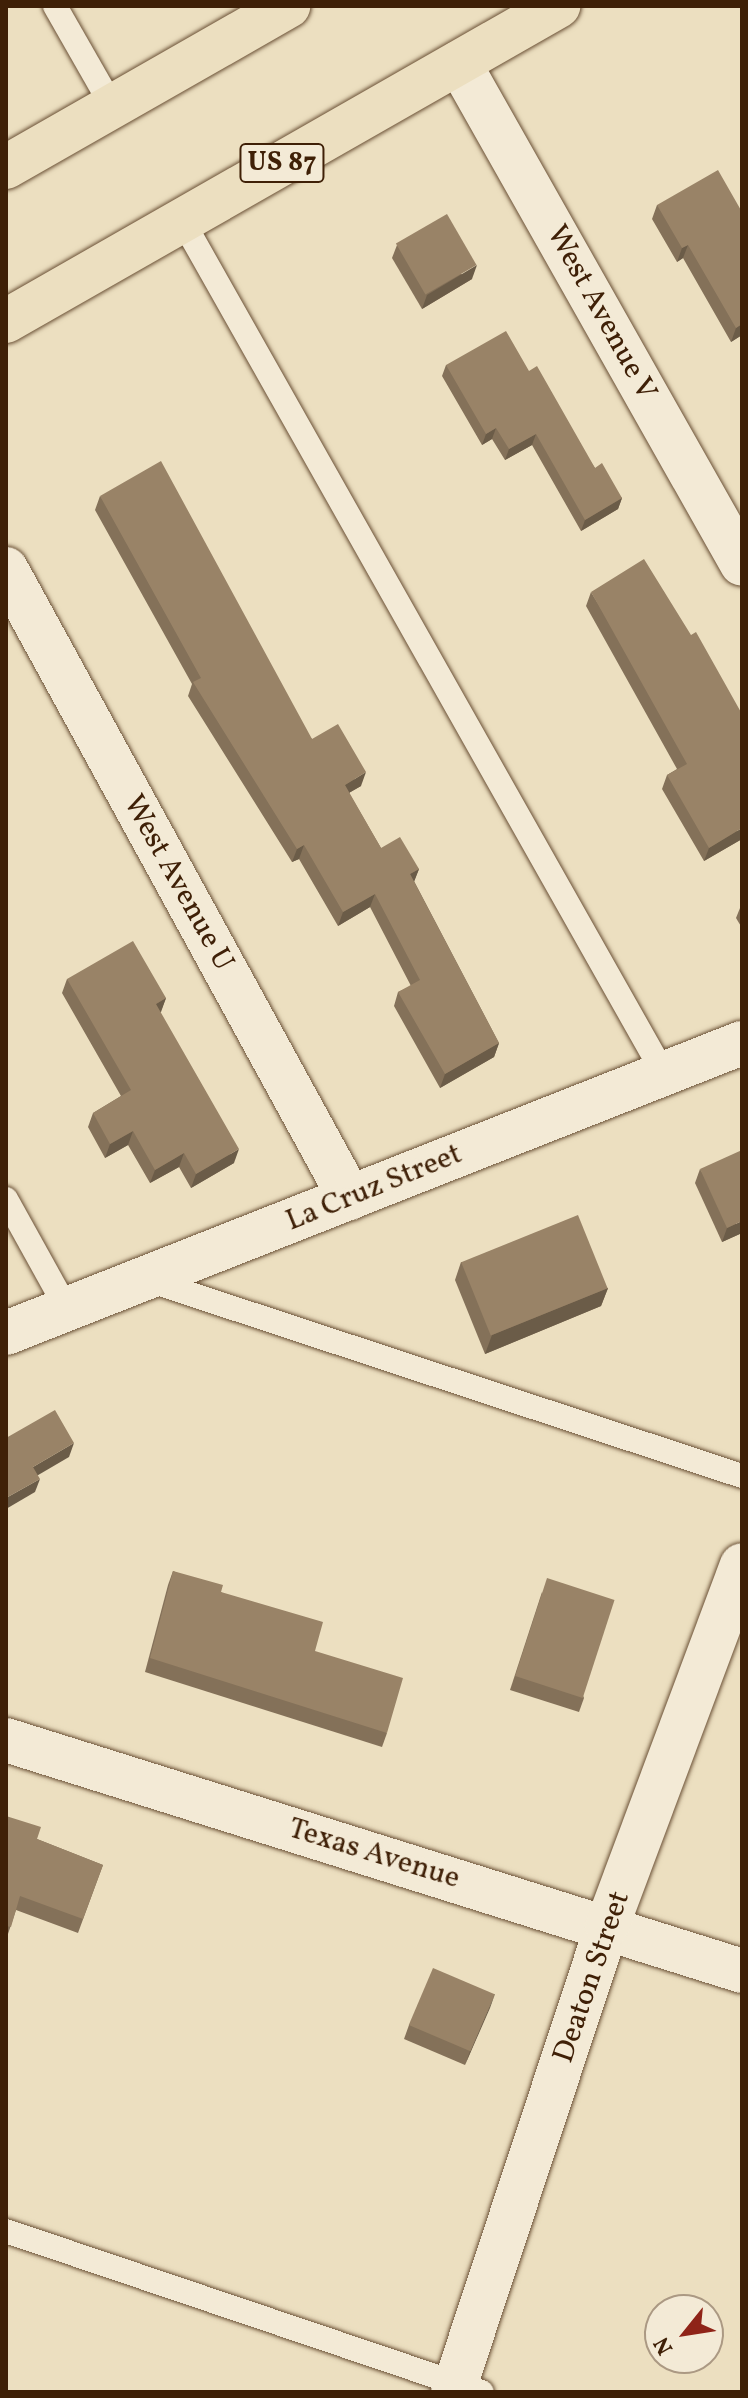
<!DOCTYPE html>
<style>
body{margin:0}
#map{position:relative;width:748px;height:2398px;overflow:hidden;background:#ecdfc0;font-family:Vollkorn,serif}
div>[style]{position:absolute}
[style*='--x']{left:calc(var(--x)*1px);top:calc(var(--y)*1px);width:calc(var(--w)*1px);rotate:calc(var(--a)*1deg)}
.roads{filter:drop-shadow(0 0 2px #6a5035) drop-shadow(0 0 2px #6a5035)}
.lane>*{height:24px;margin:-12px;padding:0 12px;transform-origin:12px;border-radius:12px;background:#f3ead6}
.street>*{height:44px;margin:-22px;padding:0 22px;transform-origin:22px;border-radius:22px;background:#f3ead6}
.primary>*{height:44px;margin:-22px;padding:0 22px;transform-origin:22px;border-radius:22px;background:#ecdfc0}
.wall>*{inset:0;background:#847159}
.shaded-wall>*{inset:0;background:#6b5c48}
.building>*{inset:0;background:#998367;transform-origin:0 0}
span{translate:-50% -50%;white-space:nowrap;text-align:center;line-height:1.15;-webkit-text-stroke:6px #f3ead6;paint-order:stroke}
.shield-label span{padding:2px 6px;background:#f3ead6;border:2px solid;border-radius:6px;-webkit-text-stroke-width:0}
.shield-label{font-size:28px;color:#3f2007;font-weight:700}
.street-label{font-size:30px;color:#3f2007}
.frame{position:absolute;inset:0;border:8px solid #3f2007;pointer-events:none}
.north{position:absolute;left:644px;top:2294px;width:80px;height:80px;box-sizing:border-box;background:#f3ead6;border:2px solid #ab9983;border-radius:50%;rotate:240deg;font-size:22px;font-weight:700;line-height:32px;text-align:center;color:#3f2007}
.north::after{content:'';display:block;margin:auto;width:28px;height:36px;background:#8f2418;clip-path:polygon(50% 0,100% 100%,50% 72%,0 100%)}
</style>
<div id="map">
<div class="roads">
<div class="lane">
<div style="--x:55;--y:6;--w:115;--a:60.3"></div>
<div style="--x:182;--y:220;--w:981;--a:60.56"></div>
<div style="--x:6;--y:1199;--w:126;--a:61"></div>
<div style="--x:148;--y:1280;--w:626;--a:18.26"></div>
<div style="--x:6;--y:2231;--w:502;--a:18.69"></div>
</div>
<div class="street">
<div style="--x:459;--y:63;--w:575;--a:60.54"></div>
<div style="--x:6;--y:569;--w:717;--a:61.33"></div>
<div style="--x:6;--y:1333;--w:791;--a:-21.51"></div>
<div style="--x:6;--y:1740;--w:771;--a:17.42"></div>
<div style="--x:453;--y:2392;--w:491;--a:-71.7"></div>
<div style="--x:607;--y:1926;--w:385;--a:-69.5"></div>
</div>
<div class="primary">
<div style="--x:6;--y:167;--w:325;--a:-29.7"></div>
<div style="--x:6;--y:321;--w:636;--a:-29.71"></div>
</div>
</div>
<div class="wall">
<div style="clip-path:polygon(657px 205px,742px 212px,742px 335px,731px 342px,683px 258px,677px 262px,652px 219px)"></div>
<div style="clip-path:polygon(397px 245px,472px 279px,422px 309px,392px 258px)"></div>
<div style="clip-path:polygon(446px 365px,529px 371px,595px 468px,622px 498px,618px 509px,581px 531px,532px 445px,505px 460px,492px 439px,482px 445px,442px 376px)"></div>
<div style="clip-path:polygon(100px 496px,312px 739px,361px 786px,349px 793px,381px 848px,419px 869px,414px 881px,499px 1043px,494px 1057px,440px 1088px,394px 1006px,398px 992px,411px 986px,370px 907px,338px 926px,299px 859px,292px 862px,188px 696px,192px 684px,95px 510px)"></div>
<div style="clip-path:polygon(591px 592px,742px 839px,704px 861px,662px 789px,667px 775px,677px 769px,586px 606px)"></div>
<div style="clip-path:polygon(742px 903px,742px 928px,736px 918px)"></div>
<div style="clip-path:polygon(67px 979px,166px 998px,160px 1013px,234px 1163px,191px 1188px,179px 1167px,150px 1183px,128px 1145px,105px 1158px,88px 1127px,93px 1113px,121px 1096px,62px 993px)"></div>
<div style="clip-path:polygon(700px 1169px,742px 1233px,722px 1242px,695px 1183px)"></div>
<div style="clip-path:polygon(461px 1262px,608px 1288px,601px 1306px,485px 1354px,455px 1280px)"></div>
<div style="clip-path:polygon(173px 1571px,221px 1592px,387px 1733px,382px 1747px,145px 1672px,168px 1585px)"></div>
<div style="clip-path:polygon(542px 1592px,584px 1698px,579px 1712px,510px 1690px)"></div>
<div style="clip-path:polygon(6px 1816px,37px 1839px,103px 1865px,78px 1933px,16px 1910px,6px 1940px)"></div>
<div style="clip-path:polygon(495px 1994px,465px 2065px,404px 2039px,409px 2025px)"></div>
</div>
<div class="shaded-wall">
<div style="clip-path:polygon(688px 245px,683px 258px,677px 262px,682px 248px)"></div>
<div style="clip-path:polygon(477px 265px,472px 279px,422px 309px,427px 295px)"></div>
<div style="clip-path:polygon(742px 324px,742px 335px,731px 342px,736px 328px)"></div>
<div style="clip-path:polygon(496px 428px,492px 439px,482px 445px,486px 434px)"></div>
<div style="clip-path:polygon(536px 434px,532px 445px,505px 460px,509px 449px)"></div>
<div style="clip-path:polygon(622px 498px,618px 509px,581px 531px,585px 520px)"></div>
<div style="clip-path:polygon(366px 772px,361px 786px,340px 798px,345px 785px)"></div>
<div style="clip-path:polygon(742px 828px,742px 839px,704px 861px,709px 848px)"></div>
<div style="clip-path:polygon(304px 845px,299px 859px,292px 862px,297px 849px)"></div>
<div style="clip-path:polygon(419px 869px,414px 882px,410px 874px)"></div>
<div style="clip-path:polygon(375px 894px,370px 907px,338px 926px,343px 912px)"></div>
<div style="clip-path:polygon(166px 998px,161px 1012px,151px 1018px,156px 1004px)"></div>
<div style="clip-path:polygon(499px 1043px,494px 1057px,440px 1088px,445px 1074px)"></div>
<div style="clip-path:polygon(133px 1131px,128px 1145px,105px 1158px,110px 1144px)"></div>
<div style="clip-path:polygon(239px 1149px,234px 1163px,191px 1188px,196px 1174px)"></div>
<div style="clip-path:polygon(184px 1153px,179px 1167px,150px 1183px,155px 1170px)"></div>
<div style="clip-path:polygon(742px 1221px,742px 1233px,722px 1242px,727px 1228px)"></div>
<div style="clip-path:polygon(608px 1288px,601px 1306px,485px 1354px,492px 1335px)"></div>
<div style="clip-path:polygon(74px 1443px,69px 1457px,28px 1481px,33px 1467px)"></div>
<div style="clip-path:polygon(40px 1479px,35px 1492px,6px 1509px,6px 1498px)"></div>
<div style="clip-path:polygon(495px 1994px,490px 2008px,465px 2065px,470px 2051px)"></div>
</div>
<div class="building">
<div style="clip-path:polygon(718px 170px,742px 212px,742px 324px,736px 328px,688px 245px,682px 248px,657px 205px)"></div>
<div style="left:447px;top:214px;width:59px;height:59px;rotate:60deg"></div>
<div style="clip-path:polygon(506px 331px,529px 371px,537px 366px,595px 468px,602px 463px,622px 498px,585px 520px,536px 434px,509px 449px,496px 428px,486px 434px,446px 365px)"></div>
<div style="clip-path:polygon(161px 461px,312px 739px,338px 724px,366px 772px,345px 785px,381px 848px,400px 837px,419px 869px,410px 874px,499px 1043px,445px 1074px,398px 992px,420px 980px,375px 894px,343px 912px,304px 845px,297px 849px,193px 682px,201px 678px,100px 496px)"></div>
<div style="clip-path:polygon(644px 559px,691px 635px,696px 632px,742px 714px,742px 828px,709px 848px,667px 775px,687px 764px,591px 592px)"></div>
<div style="clip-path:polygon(133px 941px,166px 998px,156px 1004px,239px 1149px,196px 1174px,184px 1153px,155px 1170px,133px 1131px,110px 1144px,93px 1113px,131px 1090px,67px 979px)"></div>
<div style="clip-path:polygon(742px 1150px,742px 1221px,727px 1228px,700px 1169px)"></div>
<div style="left:578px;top:1215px;width:79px;height:126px;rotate:68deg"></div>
<div style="clip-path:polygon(55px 1410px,74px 1443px,33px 1467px,40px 1479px,6px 1498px,6px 1438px)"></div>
<div style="clip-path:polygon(173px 1571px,223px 1585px,221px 1592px,323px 1622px,315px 1651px,403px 1678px,387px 1733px,150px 1658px)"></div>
<div style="left:547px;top:1578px;width:71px;height:103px;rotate:18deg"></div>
<div style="clip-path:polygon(6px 1816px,41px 1827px,37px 1839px,103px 1865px,83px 1919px,20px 1896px,11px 1927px,6px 1926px)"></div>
<div style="left:433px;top:1968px;width:67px;height:62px;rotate:23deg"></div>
</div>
<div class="shield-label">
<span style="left:282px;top:163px">US 87</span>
</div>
<div class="street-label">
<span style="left:601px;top:313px;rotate:61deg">West Avenue V</span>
<span style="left:178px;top:883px;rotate:61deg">West Avenue U</span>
<span style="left:374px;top:1188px;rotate:-22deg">La Cruz Street</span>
<span style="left:374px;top:1854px;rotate:17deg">Texas Avenue</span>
<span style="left:592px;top:1977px;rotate:-71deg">Deaton Street</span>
</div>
<div class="frame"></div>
<div class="north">N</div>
</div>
